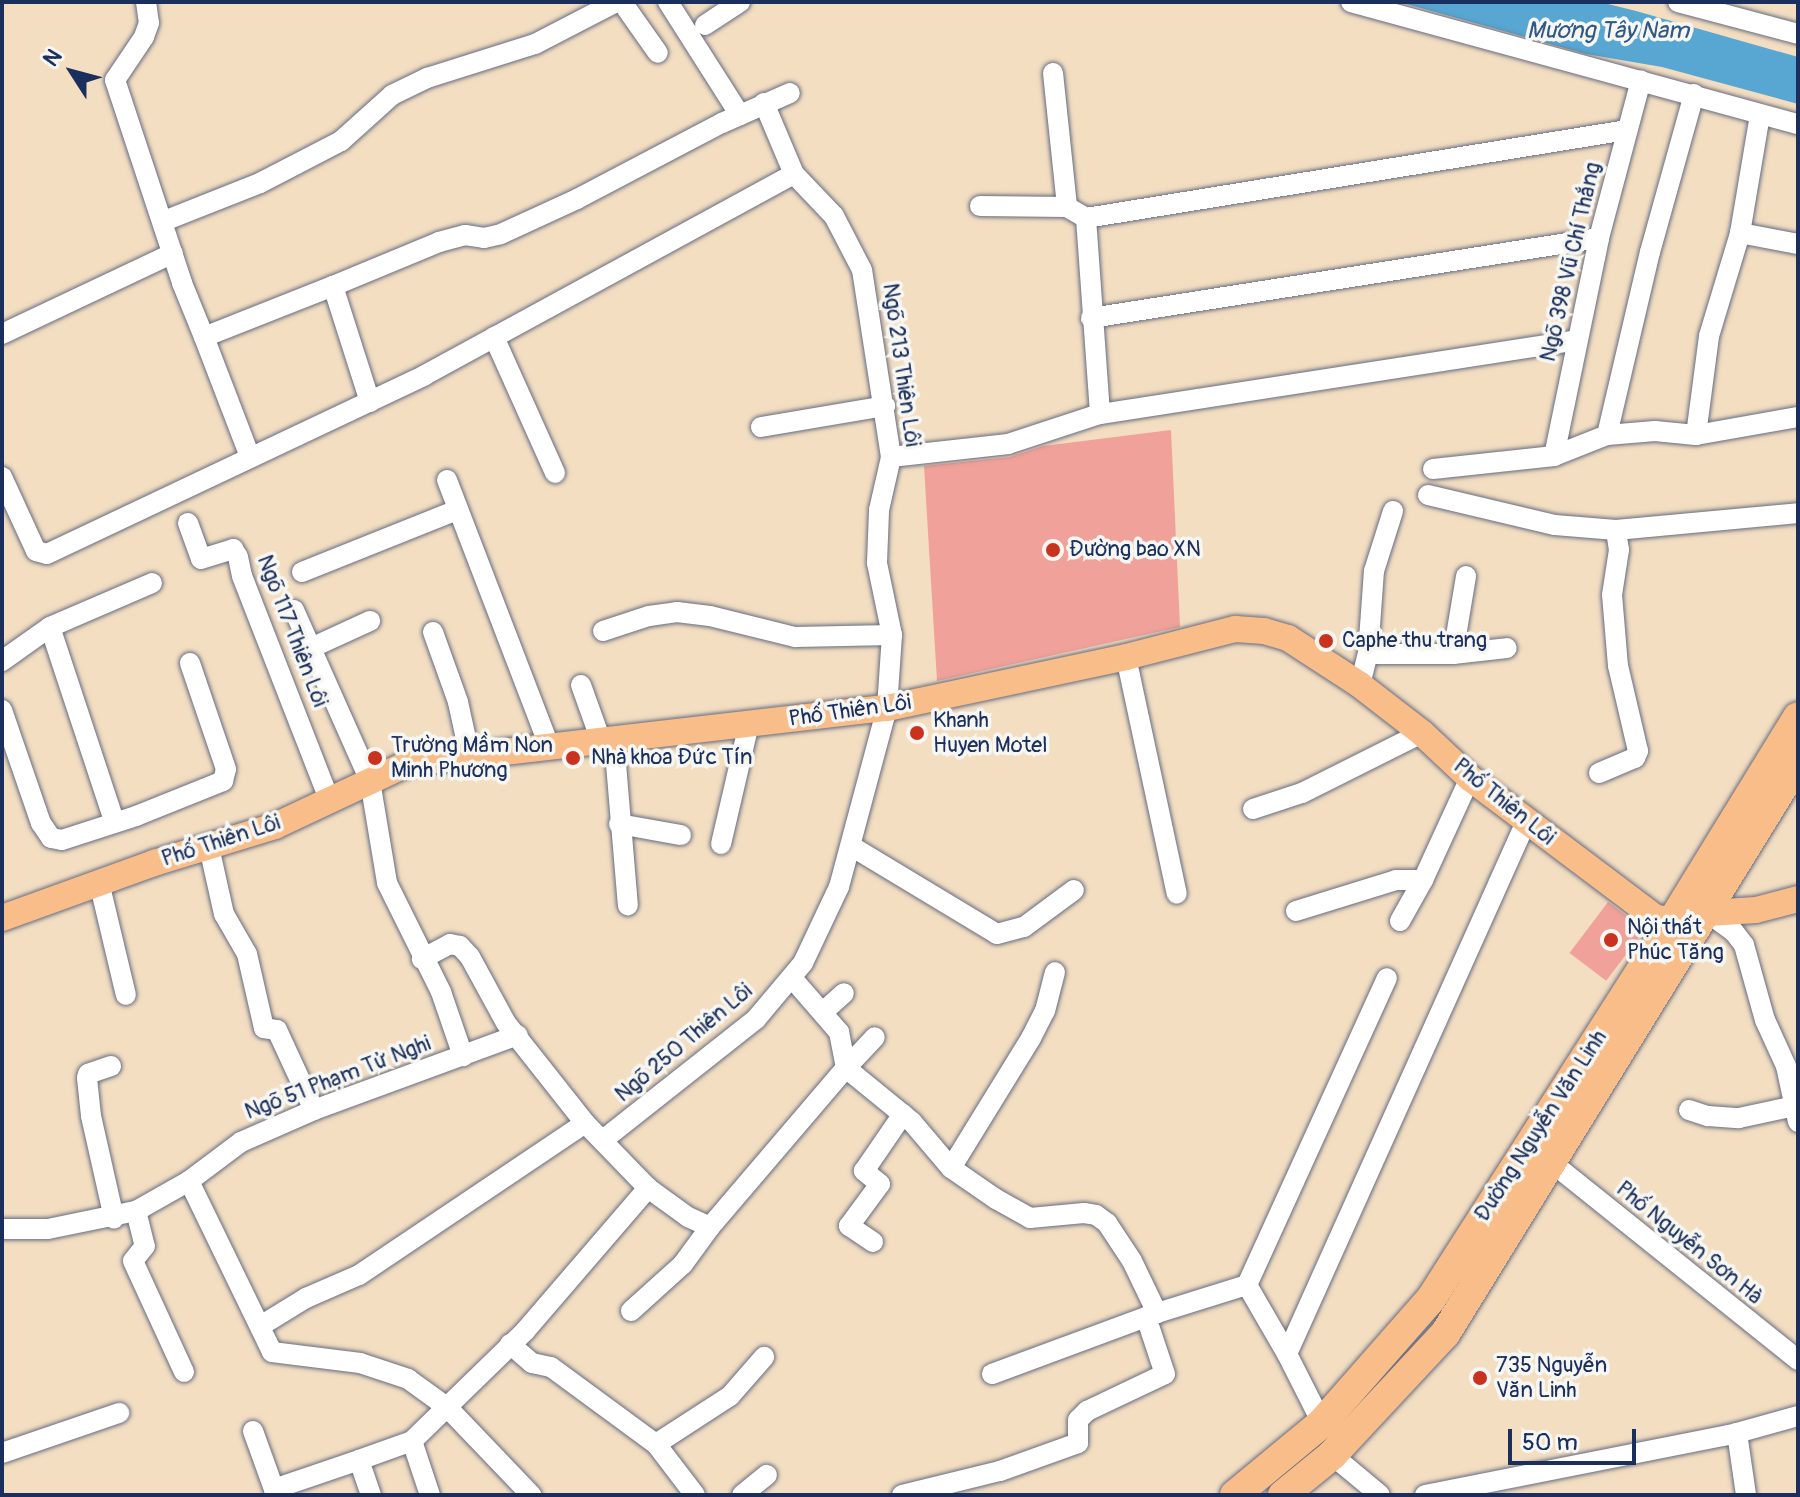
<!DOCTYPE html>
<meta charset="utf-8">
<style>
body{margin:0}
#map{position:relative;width:1800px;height:1497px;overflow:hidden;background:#f3dec1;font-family:Pangolin,sans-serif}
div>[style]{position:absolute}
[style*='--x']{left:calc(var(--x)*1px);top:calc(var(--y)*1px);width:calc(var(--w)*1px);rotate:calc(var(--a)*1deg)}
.water>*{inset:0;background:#58a6d2}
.building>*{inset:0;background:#f0a199;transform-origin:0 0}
.roads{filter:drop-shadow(0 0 2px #676c81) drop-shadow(0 0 2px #676c81)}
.minor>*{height:20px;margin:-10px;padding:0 10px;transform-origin:10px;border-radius:10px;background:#fff}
.major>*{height:26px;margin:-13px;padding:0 13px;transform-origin:13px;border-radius:13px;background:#f8bd89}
.highway>*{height:30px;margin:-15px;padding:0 15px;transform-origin:15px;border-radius:15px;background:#f8bd89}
.dots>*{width:22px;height:22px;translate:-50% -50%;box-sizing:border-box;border:4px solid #f6f6f2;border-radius:50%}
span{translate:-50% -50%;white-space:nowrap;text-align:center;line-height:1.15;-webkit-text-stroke:7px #f6f6f2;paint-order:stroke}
.street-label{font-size:22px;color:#1b2f5e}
.poi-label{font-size:22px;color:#1b2f5e}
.left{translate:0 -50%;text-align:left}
.water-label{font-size:24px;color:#305987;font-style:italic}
.frame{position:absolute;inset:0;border:4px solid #1b2f5e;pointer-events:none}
.north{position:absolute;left:32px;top:32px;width:80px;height:80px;-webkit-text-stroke:6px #f6f6f2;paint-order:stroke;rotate:306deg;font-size:22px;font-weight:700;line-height:32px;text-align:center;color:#1b2f5e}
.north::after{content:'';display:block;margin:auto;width:28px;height:36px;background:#1b2f5e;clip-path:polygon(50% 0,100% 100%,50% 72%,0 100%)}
.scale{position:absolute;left:1508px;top:1429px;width:128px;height:36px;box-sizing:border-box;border:4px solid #1b2f5e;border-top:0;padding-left:10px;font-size:24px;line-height:28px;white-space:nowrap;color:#1b2f5e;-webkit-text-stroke:6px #f6f6f2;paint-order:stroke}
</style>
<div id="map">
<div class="water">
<div style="clip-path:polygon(1399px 2px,1600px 2px,1636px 11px,1798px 57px,1798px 104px,1662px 67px,1586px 54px)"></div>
</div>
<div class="building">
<div style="clip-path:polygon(1171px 430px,1180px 627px,937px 681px,924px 466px,1010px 457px,1043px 446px)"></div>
<div style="left:1608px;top:902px;width:46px;height:64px;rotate:37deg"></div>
</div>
<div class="roads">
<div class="minor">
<div style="--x:146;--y:2;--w:21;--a:82"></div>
<div style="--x:149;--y:23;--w:15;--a:110"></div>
<div style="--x:144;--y:37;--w:52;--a:124"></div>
<div style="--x:115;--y:80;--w:214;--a:71.7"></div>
<div style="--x:182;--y:283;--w:58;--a:67.8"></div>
<div style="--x:204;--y:337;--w:139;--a:-21.6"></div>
<div style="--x:622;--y:2;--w:62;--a:54.8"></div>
<div style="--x:668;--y:2;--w:134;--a:57.5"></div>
<div style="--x:1351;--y:2;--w:463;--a:15.3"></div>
<div style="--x:1678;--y:2;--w:124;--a:14.9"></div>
<div style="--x:705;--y:25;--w:42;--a:-33.3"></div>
<div style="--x:1053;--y:73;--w:135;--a:84"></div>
<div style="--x:980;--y:206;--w:87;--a:0.7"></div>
<div style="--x:1067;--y:207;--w:22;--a:30"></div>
<div style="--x:1086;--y:218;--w:548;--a:-9.24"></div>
<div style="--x:1086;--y:218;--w:196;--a:85.9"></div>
<div style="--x:164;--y:221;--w:103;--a:-21.6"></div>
<div style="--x:260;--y:183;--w:91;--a:-27.4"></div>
<div style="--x:341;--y:141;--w:69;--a:-42"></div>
<div style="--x:392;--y:95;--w:39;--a:-26"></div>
<div style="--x:427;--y:78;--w:113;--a:-17.5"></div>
<div style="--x:535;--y:44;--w:91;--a:-27.4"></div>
<div style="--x:1740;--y:233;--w:59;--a:10.7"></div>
<div style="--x:1091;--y:318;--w:514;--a:-8.95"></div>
<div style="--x:2;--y:334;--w:189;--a:-25.3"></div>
<div style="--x:204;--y:337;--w:129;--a:69"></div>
<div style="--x:494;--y:337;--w:149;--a:65.8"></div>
<div style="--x:370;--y:402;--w:122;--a:-107.7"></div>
<div style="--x:333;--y:286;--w:115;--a:-22.5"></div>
<div style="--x:439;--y:242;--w:27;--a:-15"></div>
<div style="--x:465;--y:235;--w:19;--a:9"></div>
<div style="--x:484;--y:238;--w:17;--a:-13"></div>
<div style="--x:501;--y:234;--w:84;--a:-24.7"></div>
<div style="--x:577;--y:199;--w:164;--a:-27.7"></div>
<div style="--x:722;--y:123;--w:74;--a:-23.8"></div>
<div style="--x:761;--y:427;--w:126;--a:-9.6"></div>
<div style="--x:1607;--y:435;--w:188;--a:-76.8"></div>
<div style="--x:1650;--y:252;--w:164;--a:-74.4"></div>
<div style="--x:1696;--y:435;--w:100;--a:-82.5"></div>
<div style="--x:1709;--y:336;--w:108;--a:-73.2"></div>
<div style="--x:1740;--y:233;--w:120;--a:-80.4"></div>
<div style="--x:1554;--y:456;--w:223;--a:-78.3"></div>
<div style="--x:1599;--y:238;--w:163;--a:-75.1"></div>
<div style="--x:891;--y:457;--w:118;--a:-6.3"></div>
<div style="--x:1008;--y:444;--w:97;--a:-18.1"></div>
<div style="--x:1100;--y:414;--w:483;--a:-8.8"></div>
<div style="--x:1433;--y:469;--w:122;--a:-6.1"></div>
<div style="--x:1554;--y:456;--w:57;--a:-21.6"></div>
<div style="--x:1607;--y:435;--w:48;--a:-4.8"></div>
<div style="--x:1655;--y:431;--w:41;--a:5.6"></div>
<div style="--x:1696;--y:435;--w:104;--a:-10"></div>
<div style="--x:2;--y:477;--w:81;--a:65.3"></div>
<div style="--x:36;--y:551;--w:11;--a:15"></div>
<div style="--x:47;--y:554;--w:418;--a:-25.3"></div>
<div style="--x:425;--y:375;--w:420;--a:-28.6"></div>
<div style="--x:447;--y:480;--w:287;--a:69"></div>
<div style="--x:1428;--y:495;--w:130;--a:13.3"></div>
<div style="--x:1555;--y:525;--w:61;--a:4.7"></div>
<div style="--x:1616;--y:530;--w:183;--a:-5.3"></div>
<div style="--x:188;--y:523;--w:38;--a:70"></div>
<div style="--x:201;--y:559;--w:34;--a:-17"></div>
<div style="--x:233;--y:549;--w:9;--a:58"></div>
<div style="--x:238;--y:557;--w:19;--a:78"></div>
<div style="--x:242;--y:576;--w:239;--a:68.7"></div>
<div style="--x:302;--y:572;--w:167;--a:-21.8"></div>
<div style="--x:294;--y:610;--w:187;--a:66"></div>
<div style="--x:370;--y:781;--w:103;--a:80.5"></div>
<div style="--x:387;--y:883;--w:122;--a:63.6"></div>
<div style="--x:441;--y:992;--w:68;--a:71"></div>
<div style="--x:50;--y:627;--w:206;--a:71.7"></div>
<div style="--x:603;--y:631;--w:48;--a:-18.1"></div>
<div style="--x:649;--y:616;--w:28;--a:-8"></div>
<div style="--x:677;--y:612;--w:33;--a:7"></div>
<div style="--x:710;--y:616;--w:88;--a:13.9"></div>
<div style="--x:795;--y:637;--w:97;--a:-1.2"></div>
<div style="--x:433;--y:632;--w:74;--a:70.3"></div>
<div style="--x:458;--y:702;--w:56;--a:77.7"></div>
<div style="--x:311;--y:648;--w:65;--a:-24.6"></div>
<div style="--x:1368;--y:654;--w:85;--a:0"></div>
<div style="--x:1453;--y:654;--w:54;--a:-6.3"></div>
<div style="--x:1453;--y:654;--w:79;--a:-80.5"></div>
<div style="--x:1126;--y:657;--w:242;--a:77.9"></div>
<div style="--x:2;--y:661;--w:59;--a:-35.3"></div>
<div style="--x:50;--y:627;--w:111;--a:-23.3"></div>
<div style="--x:581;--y:685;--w:59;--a:70.3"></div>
<div style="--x:1360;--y:685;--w:32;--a:-76"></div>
<div style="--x:1368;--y:654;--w:83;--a:-85.9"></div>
<div style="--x:1374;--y:571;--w:63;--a:-72.4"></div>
<div style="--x:2;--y:710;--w:120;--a:71"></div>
<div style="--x:41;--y:823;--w:18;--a:56"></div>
<div style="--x:51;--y:838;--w:11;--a:10"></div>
<div style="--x:62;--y:840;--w:78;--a:-18"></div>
<div style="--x:136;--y:816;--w:94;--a:-21.9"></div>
<div style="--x:223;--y:781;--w:12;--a:-76"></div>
<div style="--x:226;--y:769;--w:112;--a:-108.8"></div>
<div style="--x:614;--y:740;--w:166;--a:85.2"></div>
<div style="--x:1599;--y:773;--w:39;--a:-23"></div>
<div style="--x:1635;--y:758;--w:8;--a:-67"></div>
<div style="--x:1638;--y:751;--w:87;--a:-103.2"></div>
<div style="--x:1618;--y:666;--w:71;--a:-94.8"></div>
<div style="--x:1612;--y:595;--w:46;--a:-81.2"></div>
<div style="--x:1619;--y:550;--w:20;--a:-99"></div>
<div style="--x:1253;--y:809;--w:52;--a:-18.1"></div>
<div style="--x:1302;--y:793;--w:134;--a:-26.6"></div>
<div style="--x:619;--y:824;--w:63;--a:10.1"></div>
<div style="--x:721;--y:844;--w:123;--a:-76.9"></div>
<div style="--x:851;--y:846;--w:170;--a:31.1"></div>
<div style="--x:997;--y:934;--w:28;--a:-15"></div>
<div style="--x:1024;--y:927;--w:62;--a:-36.5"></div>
<div style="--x:209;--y:847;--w:69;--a:77.4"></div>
<div style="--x:224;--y:914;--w:46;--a:60.1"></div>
<div style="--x:247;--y:954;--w:76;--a:77.1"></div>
<div style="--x:264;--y:1028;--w:13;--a:9"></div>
<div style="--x:277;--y:1030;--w:88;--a:65.2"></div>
<div style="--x:99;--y:882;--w:116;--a:76.6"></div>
<div style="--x:1296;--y:911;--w:105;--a:-17.2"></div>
<div style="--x:1396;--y:880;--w:27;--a:0"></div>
<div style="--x:1708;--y:913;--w:32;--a:36"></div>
<div style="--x:1734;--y:932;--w:16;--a:52"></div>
<div style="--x:1744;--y:945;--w:78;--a:74.4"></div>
<div style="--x:1765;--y:1020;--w:51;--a:65.5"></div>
<div style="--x:1786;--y:1066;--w:57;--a:77.9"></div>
<div style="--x:1400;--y:921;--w:47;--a:-60.7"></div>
<div style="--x:1423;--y:880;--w:112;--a:-65.3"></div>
<div style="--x:792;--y:978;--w:72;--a:49"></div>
<div style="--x:839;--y:1032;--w:37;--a:79"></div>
<div style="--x:823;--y:1012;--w:28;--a:-42"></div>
<div style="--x:111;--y:1066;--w:24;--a:161"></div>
<div style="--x:88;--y:1074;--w:4;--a:104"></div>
<div style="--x:87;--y:1078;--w:38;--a:84"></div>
<div style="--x:91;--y:1116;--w:105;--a:77.3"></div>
<div style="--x:846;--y:1068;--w:42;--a:-46.9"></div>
<div style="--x:1689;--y:1110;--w:20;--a:18"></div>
<div style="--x:1708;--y:1116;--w:31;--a:4"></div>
<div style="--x:1739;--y:1118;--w:57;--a:-12.1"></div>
<div style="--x:603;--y:1140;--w:195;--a:-38.3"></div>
<div style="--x:756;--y:1019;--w:73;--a:-50"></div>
<div style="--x:803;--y:963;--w:84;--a:-64.7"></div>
<div style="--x:839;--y:887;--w:185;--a:-75"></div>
<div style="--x:887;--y:708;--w:73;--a:-86.1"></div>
<div style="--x:892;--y:635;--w:74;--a:-101.8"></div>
<div style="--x:877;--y:563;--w:53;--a:-87.8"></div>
<div style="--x:879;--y:510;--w:54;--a:-77.2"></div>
<div style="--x:891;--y:457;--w:189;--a:-98.8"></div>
<div style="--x:862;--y:270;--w:61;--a:-117.4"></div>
<div style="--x:834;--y:216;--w:58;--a:-133.6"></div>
<div style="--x:794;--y:174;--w:77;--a:-112.9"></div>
<div style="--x:1551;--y:1162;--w:317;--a:38.7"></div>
<div style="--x:951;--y:1168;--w:153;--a:-58.4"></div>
<div style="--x:1031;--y:1038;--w:30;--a:-63"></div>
<div style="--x:1045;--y:1011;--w:40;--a:-75.6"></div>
<div style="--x:189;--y:1181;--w:190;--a:64.1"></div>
<div style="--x:272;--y:1352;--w:89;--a:7.1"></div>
<div style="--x:360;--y:1363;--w:51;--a:18.4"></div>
<div style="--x:408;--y:1379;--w:48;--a:35.7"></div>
<div style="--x:447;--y:1407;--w:122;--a:46.3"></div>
<div style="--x:648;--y:1188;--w:49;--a:35.9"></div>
<div style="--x:688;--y:1217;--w:24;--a:24"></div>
<div style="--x:710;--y:1227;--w:209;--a:-49.5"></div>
<div style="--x:846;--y:1068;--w:85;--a:39.3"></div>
<div style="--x:912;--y:1122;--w:60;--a:49.7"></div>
<div style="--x:951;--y:1168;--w:55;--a:34.6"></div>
<div style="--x:996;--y:1199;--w:39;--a:29"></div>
<div style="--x:1030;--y:1218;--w:54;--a:-5.3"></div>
<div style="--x:1084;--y:1213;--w:12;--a:9"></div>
<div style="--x:1096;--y:1215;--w:14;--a:36"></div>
<div style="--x:1107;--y:1223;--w:45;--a:56.7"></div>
<div style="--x:1132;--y:1261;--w:58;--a:64.3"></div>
<div style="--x:136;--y:1211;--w:36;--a:76"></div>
<div style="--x:145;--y:1246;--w:19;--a:129"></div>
<div style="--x:133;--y:1261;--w:122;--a:65.3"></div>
<div style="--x:2;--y:1229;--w:46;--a:0"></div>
<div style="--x:48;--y:1229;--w:90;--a:-11.6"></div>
<div style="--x:136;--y:1211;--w:61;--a:-29.5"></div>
<div style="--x:189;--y:1181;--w:65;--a:-36.9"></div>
<div style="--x:241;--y:1142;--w:80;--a:-23.7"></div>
<div style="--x:314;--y:1110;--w:217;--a:-20.2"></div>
<div style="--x:873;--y:1242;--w:29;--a:-146"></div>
<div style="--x:849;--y:1226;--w:52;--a:-53.6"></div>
<div style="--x:880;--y:1184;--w:21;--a:-141"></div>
<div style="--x:864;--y:1171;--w:69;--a:-55.6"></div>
<div style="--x:631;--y:1311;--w:70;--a:-42.1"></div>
<div style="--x:683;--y:1264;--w:46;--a:-53.9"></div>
<div style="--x:262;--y:1325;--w:52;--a:-31.5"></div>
<div style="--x:306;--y:1298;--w:58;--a:-23.5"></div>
<div style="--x:359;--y:1275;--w:272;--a:-33.9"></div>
<div style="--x:510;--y:1344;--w:29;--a:41"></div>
<div style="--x:532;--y:1363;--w:19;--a:12"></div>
<div style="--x:551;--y:1367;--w:130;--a:36.3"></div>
<div style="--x:656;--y:1444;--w:64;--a:52.6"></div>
<div style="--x:1287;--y:1354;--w:80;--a:-120.1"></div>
<div style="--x:1247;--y:1285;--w:337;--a:-65.5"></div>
<div style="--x:992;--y:1374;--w:176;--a:-20.3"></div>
<div style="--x:1157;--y:1313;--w:94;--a:-17.3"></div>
<div style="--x:1322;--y:1423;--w:77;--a:-116.9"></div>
<div style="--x:1287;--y:1354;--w:583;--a:-65.81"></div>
<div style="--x:253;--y:1431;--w:68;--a:70.2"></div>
<div style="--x:1737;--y:1433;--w:63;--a:81.7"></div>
<div style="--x:412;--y:1441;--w:57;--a:71.6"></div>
<div style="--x:656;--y:1444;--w:88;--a:-33"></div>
<div style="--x:730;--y:1396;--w:52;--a:-48.9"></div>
<div style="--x:2;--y:1453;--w:124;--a:-18.9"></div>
<div style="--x:1332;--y:1455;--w:62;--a:39.8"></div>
<div style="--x:274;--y:1489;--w:90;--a:-18.8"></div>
<div style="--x:371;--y:1495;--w:37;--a:-109"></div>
<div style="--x:359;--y:1460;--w:56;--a:-19.7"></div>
<div style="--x:412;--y:1441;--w:158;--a:-44.2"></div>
<div style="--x:525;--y:1331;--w:189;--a:-49.3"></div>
<div style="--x:648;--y:1188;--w:91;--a:-134.1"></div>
<div style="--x:585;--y:1123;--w:127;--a:-128.3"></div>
<div style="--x:506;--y:1023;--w:75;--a:-118.6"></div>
<div style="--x:470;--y:957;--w:15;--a:-132"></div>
<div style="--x:460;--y:946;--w:10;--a:-169"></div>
<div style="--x:450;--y:944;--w:32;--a:152"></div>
<div style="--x:742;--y:1495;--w:32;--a:-39"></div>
<div style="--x:902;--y:1495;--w:101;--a:-13.8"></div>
<div style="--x:1000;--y:1471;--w:83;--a:-19.7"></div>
<div style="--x:1078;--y:1443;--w:23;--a:-90"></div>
<div style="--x:1078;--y:1420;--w:13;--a:-45"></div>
<div style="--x:1087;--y:1411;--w:86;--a:-25.4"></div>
<div style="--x:1165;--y:1374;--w:60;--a:-108.4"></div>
<div style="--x:1425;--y:1495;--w:318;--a:-11.2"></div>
<div style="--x:1737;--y:1433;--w:63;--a:-15.6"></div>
</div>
<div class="major">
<div style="--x:2;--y:918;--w:162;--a:-19.9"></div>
<div style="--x:154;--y:863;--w:127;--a:-17"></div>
<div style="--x:275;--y:826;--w:148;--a:-25.2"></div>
<div style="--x:409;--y:763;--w:481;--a:-6.6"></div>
<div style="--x:887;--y:708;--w:244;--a:-12"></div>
<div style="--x:1126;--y:657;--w:113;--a:-14.4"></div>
<div style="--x:1235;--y:629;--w:29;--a:4"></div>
<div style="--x:1264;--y:631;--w:25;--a:16"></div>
<div style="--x:1288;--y:638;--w:86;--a:33.1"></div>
<div style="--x:1360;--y:685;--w:78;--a:37.7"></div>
<div style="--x:1422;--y:733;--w:66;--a:43.2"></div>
<div style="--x:1470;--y:778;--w:233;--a:37"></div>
<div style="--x:1656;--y:918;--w:17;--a:7"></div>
<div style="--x:1673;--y:920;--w:36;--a:-11"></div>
<div style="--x:1708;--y:913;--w:48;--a:-3.6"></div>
<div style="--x:1756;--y:910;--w:43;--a:-14.7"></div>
</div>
<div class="highway">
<div style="--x:1235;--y:1495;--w:113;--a:-39.6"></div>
<div style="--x:1322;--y:1423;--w:165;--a:-48.7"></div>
<div style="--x:1431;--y:1299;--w:450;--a:-57.4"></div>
<div style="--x:1673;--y:920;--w:238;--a:-58.4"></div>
<div style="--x:1283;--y:1495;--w:63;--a:-39.2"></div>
<div style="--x:1332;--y:1455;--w:166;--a:-47"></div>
<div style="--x:1445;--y:1334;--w:672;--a:-58.32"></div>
</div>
</div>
<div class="dots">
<div style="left:1053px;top:550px;background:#c8321e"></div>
<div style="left:1326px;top:641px;background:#c8321e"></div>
<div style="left:917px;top:733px;background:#c8321e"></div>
<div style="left:375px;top:758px;background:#c8321e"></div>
<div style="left:573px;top:758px;background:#c8321e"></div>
<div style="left:1611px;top:940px;background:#c8321e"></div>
<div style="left:1480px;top:1378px;background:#c8321e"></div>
</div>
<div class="street-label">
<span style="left:1571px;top:262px;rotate:-77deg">Ngõ 398 Vũ Chí Thắng</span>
<span style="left:901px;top:365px;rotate:82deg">Ngõ 213 Thiên Lôi</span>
<span style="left:292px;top:631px;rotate:69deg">Ngõ 117 Thiên Lôi</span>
<span style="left:850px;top:711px;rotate:-8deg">Phố Thiên Lôi</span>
<span style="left:1504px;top:802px;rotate:39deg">Phố Thiên Lôi</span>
<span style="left:221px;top:841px;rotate:-18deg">Phố Thiên Lôi</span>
<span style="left:684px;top:1043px;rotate:-40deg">Ngõ 250 Thiên Lôi</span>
<span style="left:338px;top:1078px;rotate:-21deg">Ngõ 51 Phạm Tử Nghi</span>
<span style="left:1541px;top:1126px;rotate:-57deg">Đường Nguyễn Văn Linh</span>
<span style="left:1689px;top:1243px;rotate:39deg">Phố Nguyễn Sơn Hà</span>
</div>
<div class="poi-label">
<span class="left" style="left:1069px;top:550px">Đường bao XN</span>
<span class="left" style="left:1342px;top:641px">Caphe thu trang</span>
<span class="left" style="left:933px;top:733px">Khanh<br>Huyen Motel</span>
<span class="left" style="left:391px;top:758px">Trường Mầm Non<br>Minh Phương</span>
<span class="left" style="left:591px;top:758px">Nhà khoa Đức Tín</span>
<span class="left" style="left:1627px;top:940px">Nội thất<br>Phúc Tăng</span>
<span class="left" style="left:1496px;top:1378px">735 Nguyễn<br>Văn Linh</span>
</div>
<div class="water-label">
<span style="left:1608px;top:31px">Mương Tây Nam</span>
</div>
<div class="frame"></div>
<div class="north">N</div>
<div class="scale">50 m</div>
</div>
